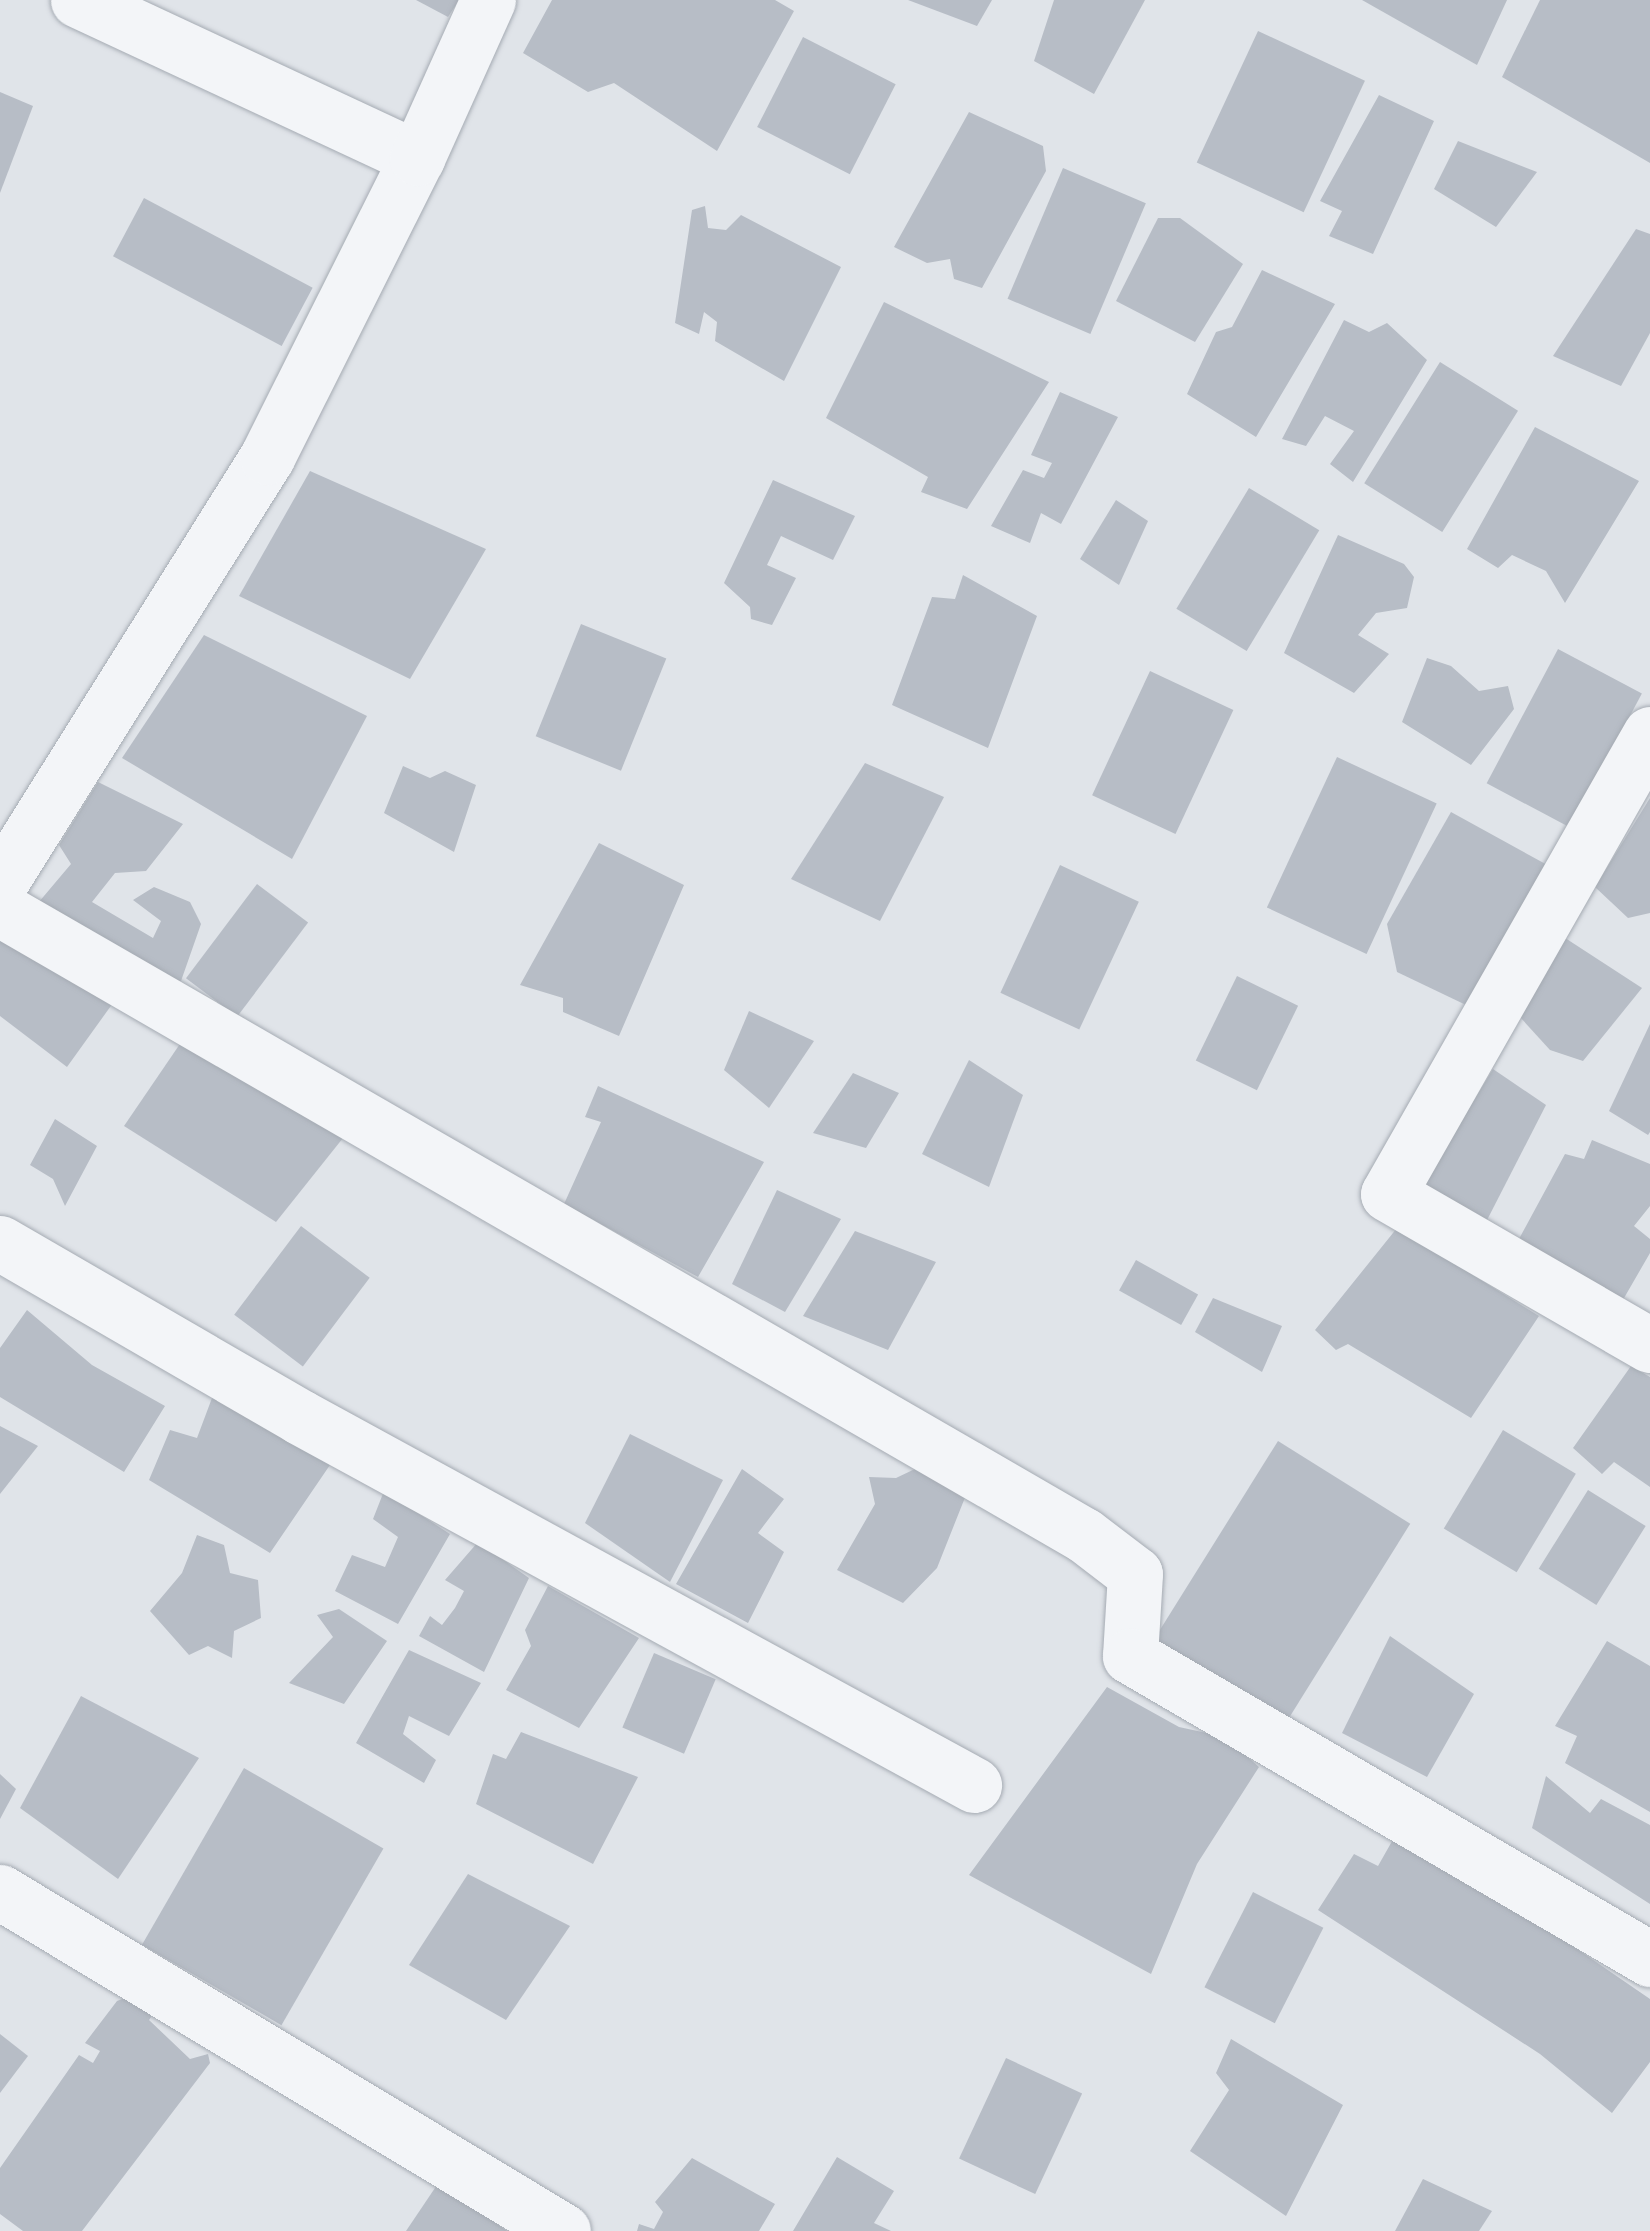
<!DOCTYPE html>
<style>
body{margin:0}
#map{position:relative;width:1650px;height:2231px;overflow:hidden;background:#e0e4e9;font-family:"Noto Sans",sans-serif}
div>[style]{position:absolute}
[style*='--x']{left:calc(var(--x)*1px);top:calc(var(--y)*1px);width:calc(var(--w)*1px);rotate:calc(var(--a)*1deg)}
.building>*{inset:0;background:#b7bdc6;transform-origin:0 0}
.roads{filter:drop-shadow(0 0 2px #a5abb3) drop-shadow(0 0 2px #a5abb3)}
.minor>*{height:55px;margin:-27.5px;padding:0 27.5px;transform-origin:27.5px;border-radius:27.5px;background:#f3f5f8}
span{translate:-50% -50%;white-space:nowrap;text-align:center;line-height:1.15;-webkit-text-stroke:8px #f0f3f7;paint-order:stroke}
</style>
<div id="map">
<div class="building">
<div style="clip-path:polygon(416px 0,459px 0,448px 17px)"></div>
<div style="clip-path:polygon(552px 0,775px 0,794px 11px,717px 151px,614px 83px,588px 92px,523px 53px)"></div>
<div style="clip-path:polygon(908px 0,992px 0,977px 26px)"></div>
<div style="clip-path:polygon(1054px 0,1145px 0,1094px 94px,1034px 61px)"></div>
<div style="clip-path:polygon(1362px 0,1507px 0,1477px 65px)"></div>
<div style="clip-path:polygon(1540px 0,1650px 0,1650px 163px,1502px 77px)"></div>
<div style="left:1258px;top:31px;width:118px;height:145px;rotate:25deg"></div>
<div style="left:803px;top:37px;width:104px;height:101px;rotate:27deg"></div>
<div style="clip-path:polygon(0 92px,33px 106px,0 193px)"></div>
<div style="clip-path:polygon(1379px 95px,1434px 121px,1373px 254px,1329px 236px,1342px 211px,1320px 201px)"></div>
<div style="clip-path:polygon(969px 112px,1043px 146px,1046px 171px,982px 288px,954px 279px,950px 259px,927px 263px,894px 247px)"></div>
<div style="clip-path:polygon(1458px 141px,1537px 172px,1496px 227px,1434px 189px)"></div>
<div style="left:1063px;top:168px;width:90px;height:142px;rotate:23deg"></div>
<div style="left:144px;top:198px;width:191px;height:66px;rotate:28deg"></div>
<div style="clip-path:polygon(705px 206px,708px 228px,726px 230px,741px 215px,841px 267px,784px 381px,715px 341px,717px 322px,704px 312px,699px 334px,675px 323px,692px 210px)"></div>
<div style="clip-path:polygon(1158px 218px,1180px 218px,1243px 264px,1195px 342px,1116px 301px)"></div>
<div style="clip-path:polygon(1636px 229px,1650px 234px,1650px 333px,1621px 386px,1553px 356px)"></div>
<div style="clip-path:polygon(1262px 270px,1335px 304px,1256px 437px,1187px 394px,1216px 332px,1232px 327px)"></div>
<div style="clip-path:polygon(884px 302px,1049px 382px,967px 509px,921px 492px,928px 477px,826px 418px)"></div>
<div style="clip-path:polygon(1344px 320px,1369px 332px,1387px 323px,1427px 360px,1353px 482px,1330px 464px,1354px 431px,1325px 416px,1306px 446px,1282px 439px)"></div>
<div style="left:1440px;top:362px;width:92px;height:143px;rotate:32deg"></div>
<div style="clip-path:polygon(1060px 392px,1118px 417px,1061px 524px,1041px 513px,1030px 543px,991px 526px,1023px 470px,1044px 478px,1052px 463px,1031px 455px)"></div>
<div style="clip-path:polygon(1535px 427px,1639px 481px,1565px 603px,1546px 571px,1512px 555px,1498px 568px,1467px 549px)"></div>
<div style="clip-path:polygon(310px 471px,486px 549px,410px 679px,239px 596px)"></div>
<div style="clip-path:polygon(773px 480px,855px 516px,833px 560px,781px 536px,767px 565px,796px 578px,772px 625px,751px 619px,750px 607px,724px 583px)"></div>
<div style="left:1249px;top:488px;width:82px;height:141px;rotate:31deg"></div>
<div style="clip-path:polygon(1116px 500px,1148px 521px,1119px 585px,1080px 559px)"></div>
<div style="clip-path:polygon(1338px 535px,1404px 564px,1414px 577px,1407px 608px,1376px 613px,1358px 635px,1389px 654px,1354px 693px,1284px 653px)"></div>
<div style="clip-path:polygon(963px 575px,1037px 616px,988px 748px,892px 705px,932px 597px,955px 599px)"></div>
<div style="left:581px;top:624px;width:92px;height:121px;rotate:22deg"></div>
<div style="clip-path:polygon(204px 635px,367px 716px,292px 859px,122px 758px)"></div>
<div style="left:1558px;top:649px;width:95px;height:152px;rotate:28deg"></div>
<div style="clip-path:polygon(1427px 658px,1451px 666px,1479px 691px,1508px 686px,1514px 709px,1471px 765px,1402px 722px)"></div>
<div style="left:1150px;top:671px;width:92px;height:137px;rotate:25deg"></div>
<div style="left:1337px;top:757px;width:110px;height:166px;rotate:25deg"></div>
<div style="clip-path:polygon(865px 763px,944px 797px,880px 921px,791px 879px)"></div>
<div style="clip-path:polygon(403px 766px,430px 778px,445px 771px,476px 785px,454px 852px,384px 813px)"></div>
<div style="clip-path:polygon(98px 782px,183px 824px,146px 871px,115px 873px,92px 902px,153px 938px,161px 921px,133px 900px,154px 887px,190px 902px,201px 924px,181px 981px,145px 977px,33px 909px,71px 864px,59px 845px)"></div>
<div style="clip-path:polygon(1650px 798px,1650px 913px,1628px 918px,1595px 887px)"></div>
<div style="clip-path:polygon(1451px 812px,1551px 867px,1466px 1005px,1397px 972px,1387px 924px)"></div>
<div style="clip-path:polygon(599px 843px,684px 885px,619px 1036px,563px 1012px,563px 998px,520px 985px)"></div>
<div style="left:1060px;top:865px;width:87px;height:141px;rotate:25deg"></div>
<div style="left:257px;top:884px;width:64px;height:118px;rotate:37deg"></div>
<div style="clip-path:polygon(0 934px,118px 996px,67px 1067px,0 1016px)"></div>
<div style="clip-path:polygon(1559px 934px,1642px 988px,1583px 1061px,1550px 1050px,1520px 1017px)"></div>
<div style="left:1237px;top:976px;width:68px;height:94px;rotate:26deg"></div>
<div style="clip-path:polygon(749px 1011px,814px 1041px,769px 1108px,724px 1070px)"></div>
<div style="clip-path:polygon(1650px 1024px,1650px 1132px,1648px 1135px,1609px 1111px)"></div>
<div style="clip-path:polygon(184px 1038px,347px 1133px,276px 1222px,124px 1126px)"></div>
<div style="clip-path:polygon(969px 1060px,1023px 1095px,989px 1187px,922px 1154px)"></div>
<div style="clip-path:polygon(1493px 1069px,1546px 1105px,1485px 1224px,1420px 1189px)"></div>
<div style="clip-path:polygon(853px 1073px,899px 1093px,866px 1148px,813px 1133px)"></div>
<div style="clip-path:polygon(598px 1086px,764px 1162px,698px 1277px,564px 1204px,601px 1122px,585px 1117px)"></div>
<div style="clip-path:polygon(55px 1119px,97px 1146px,65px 1206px,53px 1179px,30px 1165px)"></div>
<div style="clip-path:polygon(1592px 1140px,1650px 1164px,1650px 1206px,1634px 1226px,1650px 1239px,1650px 1253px,1620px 1305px,1513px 1250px,1565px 1154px,1584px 1159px)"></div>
<div style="clip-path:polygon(777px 1190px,841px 1219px,785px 1312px,732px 1284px)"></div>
<div style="left:301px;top:1226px;width:86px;height:111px;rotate:37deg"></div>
<div style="clip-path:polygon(1397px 1228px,1539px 1316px,1471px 1418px,1348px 1344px,1336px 1350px,1315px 1330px)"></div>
<div style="clip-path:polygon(855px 1231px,936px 1262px,888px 1350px,803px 1316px)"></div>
<div style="left:1136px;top:1260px;width:71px;height:35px;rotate:29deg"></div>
<div style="clip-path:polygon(1213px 1298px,1282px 1326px,1262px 1372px,1195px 1332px)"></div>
<div style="clip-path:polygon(27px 1310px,92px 1365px,165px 1406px,124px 1472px,0 1397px,0 1348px)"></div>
<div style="clip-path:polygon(1631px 1366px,1650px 1377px,1650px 1487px,1614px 1462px,1602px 1474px,1573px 1448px)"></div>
<div style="clip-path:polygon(215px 1390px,332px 1462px,270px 1553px,149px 1480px,170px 1430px,197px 1438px)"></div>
<div style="clip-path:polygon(0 1426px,38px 1446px,0 1494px)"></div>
<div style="left:1503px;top:1430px;width:85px;height:115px;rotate:31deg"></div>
<div style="clip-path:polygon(630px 1434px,723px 1480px,670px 1582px,585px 1523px)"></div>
<div style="left:1278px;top:1441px;width:156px;height:237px;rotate:32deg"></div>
<div style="clip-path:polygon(917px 1468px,966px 1495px,937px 1568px,903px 1603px,837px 1570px,875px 1504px,869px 1477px,896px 1478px)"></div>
<div style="clip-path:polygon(742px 1469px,784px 1499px,758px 1533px,784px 1552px,748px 1623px,676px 1584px)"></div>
<div style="left:1588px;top:1490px;width:68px;height:93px;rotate:32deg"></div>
<div style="clip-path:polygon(384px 1491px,450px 1534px,398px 1624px,335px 1591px,352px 1555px,385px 1567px,398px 1537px,373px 1519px)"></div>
<div style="clip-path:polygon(197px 1535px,224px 1545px,230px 1573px,258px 1580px,261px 1618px,234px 1631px,232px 1658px,208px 1646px,189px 1655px,150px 1611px,182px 1573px)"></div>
<div style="clip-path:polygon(478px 1542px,529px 1578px,484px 1672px,419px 1636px,430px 1616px,442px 1625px,455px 1608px,464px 1591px,445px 1580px)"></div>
<div style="clip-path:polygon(548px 1586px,639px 1638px,579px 1728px,506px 1690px,531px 1646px,525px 1630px)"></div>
<div style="clip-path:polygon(339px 1609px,387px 1641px,344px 1704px,289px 1683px,333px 1637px,317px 1615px)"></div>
<div style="clip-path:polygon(1390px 1636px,1474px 1694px,1427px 1777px,1342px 1733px)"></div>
<div style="clip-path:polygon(1607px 1641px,1650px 1666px,1650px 1812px,1565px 1763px,1577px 1736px,1555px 1726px)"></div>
<div style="clip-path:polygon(409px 1650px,481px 1683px,449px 1736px,409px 1716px,403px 1734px,436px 1760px,424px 1783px,356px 1743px)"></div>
<div style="left:654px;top:1653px;width:67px;height:81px;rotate:23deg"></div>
<div style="clip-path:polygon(1107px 1687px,1179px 1727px,1225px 1737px,1259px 1767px,1197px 1864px,1151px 1974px,969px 1875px)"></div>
<div style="clip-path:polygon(81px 1696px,199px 1758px,118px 1879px,20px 1808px)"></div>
<div style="clip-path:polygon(521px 1732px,638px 1777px,593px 1864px,476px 1804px,493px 1754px,506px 1759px)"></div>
<div style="left:244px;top:1768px;width:161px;height:204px;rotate:30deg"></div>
<div style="clip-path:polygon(0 1774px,16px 1789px,0 1819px)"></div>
<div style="clip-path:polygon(1546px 1776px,1590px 1813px,1601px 1799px,1650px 1825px,1650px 1904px,1532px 1828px)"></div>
<div style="clip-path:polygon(1395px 1836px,1497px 1894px,1650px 1999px,1650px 2062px,1612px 2113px,1540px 2054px,1318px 1910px,1354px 1854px,1378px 1866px)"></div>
<div style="clip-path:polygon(468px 1874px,570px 1926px,506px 2020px,409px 1965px)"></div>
<div style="left:1253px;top:1892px;width:79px;height:107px;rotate:27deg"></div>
<div style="clip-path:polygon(133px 1995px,158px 2007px,149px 2020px,190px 2059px,208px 2054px,210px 2063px,82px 2231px,23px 2231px,0 2214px,0 2168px,79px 2055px,93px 2063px,100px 2051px,85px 2043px,117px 2001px)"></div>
<div style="clip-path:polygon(0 2034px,28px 2056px,0 2093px)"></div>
<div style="clip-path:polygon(1231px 2039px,1343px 2105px,1286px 2216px,1190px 2151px,1229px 2090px,1216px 2073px)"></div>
<div style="left:1006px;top:2058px;width:84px;height:111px;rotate:25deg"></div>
<div style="clip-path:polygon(837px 2157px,894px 2191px,874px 2223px,891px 2231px,793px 2231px)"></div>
<div style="clip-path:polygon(692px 2158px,775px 2204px,759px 2231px,637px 2231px,639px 2224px,654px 2229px,663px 2212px,655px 2202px)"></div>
<div style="clip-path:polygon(1423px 2179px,1492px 2211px,1479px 2231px,1395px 2231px)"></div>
<div style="clip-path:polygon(439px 2182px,507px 2231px,406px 2231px)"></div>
</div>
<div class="roads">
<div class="minor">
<div style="--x:78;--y:0;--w:374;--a:25"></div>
<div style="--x:1650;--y:734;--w:529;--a:119.66"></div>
<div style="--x:1388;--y:1194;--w:302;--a:30"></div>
<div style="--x:0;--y:883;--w:503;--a:-57.92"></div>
<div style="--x:267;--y:457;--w:335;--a:-63.4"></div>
<div style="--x:417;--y:158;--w:173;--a:-65.8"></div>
<div style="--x:0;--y:909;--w:1252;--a:30.01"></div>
<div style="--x:1084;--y:1535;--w:64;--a:37.4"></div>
<div style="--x:1135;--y:1574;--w:82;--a:93.5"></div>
<div style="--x:1130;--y:1656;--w:602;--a:30.23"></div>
<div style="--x:0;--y:1243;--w:347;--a:30.1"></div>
<div style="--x:300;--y:1417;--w:768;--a:28.63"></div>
<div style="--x:0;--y:1892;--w:657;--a:31.05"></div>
</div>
</div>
</div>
